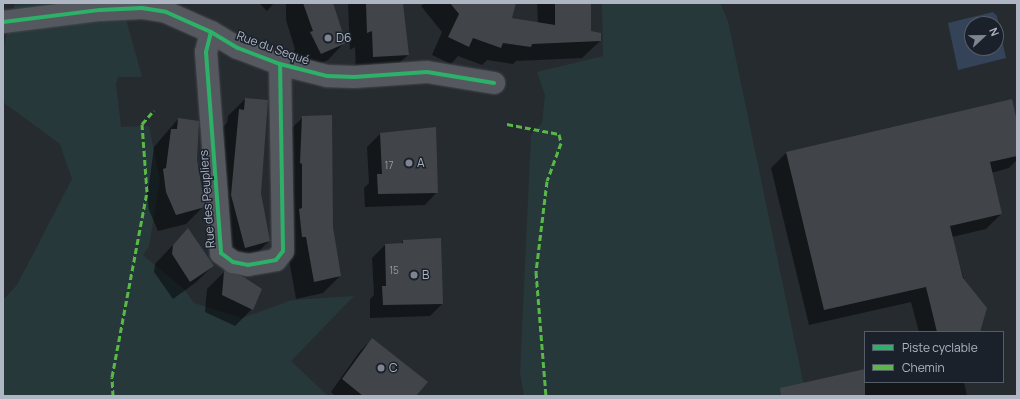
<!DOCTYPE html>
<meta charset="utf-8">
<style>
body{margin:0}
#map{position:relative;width:1020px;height:399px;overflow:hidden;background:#262b30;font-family:Manrope,sans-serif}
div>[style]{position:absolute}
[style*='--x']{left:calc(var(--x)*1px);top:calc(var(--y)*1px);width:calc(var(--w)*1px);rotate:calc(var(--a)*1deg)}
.green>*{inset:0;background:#27383a}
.water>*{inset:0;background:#354358}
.shadow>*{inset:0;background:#0007}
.building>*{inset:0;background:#41454a}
.roads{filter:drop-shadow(0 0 1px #44474b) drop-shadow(0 0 1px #44474b)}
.minor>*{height:22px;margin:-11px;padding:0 11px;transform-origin:11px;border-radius:11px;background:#55595f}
.quiet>*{height:3px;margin-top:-1.5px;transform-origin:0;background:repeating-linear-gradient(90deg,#58b947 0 6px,transparent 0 9px)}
.cycleway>*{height:4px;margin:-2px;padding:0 2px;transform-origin:2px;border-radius:2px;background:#2db169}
.dots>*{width:11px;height:11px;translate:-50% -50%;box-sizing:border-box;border:2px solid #1a212b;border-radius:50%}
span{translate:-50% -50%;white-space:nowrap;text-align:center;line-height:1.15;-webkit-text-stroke:3px #1a212b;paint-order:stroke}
.number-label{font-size:10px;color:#949aa5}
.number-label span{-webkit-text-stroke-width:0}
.poi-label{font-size:12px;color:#afb6c3}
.left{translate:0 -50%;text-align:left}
.street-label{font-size:12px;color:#afb6c3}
.frame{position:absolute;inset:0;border:4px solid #afb6c3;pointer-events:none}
.legend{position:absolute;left:864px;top:331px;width:140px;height:52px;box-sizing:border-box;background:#1a212b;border:1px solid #565d68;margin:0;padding:5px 7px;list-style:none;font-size:12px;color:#afb6c3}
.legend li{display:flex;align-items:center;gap:8px;height:20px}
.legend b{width:20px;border:1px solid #565d68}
.north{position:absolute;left:964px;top:16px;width:40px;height:40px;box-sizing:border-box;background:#1a212b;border:1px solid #565d68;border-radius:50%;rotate:68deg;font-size:11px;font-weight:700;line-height:16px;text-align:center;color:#afb6c3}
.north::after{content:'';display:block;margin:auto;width:14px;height:18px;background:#7f8590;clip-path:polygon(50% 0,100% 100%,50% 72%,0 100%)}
</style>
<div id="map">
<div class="green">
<div style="clip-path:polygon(15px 3px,126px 3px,127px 23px,142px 77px,118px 77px,116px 84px,121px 127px,149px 126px,160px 181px,149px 246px,143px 255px,184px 289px,194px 303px,242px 318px,292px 300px,354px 296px,291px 361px,328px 396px,3px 396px,3px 300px,17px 285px,72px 179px,60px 144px,3px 102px,3px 49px)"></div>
<div style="clip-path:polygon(602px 3px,720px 3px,728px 21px,806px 396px,524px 396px,520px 372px,531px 135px,542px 123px,545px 95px,537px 72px,603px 56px)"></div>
</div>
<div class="water">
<div style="clip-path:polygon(evenodd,993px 12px,997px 16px,1006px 58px,958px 70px,948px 23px,993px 12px,972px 24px,996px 24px,996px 48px,972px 48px,972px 24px)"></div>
</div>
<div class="shadow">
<div style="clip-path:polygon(259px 3px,274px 3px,267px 11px)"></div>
<div style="clip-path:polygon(286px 3px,332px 3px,345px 42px,328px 60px,303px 71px,294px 51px,295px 49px,286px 20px)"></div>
<div style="clip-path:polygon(348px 3px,402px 3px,408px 55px,390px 72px,356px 74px,355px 47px,350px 50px)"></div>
<div style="clip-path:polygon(425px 3px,515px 3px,511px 18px,538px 23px,537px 3px,590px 3px,590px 32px,600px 41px,582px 58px,516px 61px,513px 64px,487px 60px,482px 65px,458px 56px,451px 64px,432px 55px,442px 32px,421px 6px)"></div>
<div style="clip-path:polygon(245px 99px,269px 241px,252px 258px,227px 265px,222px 128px,227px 123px,228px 116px)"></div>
<div style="clip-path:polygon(1011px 100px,1017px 125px,1017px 160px,1009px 168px,991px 173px,1001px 214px,986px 229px,952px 237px,979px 332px,919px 332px,911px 302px,809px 325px,771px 168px,786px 153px)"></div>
<div style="clip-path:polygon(303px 117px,332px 227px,340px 276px,323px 293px,296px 299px,288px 254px,285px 135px)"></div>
<div style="clip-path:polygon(178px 119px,196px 161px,204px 206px,186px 224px,158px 231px,149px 210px,146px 187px,149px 185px,154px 147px)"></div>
<div style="clip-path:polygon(380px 134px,437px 192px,425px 205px,365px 207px,364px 188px,369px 183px,367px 147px)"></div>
<div style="clip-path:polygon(188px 229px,213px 266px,195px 283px,173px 299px,154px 272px,155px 264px)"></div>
<div style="clip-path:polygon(440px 239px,442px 304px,430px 316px,370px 318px,370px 299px,374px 295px,372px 258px,385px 245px,399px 245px,403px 241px)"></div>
<div style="clip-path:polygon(224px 272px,252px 309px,235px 326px,205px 312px,207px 289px)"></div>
<div style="clip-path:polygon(372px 339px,415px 396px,335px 396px,331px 392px,360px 351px)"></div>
<div style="clip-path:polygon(865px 370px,865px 382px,964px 382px,967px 396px,799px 396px)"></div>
</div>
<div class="building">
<div style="clip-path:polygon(303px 3px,333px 3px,346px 43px,321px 54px,310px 32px,313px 31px)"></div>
<div style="clip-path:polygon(366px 3px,403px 3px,409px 55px,373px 57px,372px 31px,367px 33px)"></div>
<div style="clip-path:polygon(450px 3px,516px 3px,512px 18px,555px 25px,555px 3px,591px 3px,591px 31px,601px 33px,601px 41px,532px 44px,531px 47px,503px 43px,501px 48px,473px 38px,469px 47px,448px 37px,459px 14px)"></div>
<div style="clip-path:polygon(245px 98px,268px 100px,261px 193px,270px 241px,245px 248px,231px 195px,239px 109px,244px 110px)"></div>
<div style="clip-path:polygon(1012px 99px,1017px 121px,1017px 156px,990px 162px,1002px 214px,950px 226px,963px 278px,987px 308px,980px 332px,937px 332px,926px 287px,824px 310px,786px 152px)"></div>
<div style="clip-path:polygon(332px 115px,333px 227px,341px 276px,314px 282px,306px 237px,302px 237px,299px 209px,302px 208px,302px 164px,300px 163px,302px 116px)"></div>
<div style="clip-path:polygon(178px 118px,199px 121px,197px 160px,205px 207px,176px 215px,166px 192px,163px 169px,166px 168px,171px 129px,177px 129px)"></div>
<div style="clip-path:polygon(436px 127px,438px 193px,378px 194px,377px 174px,382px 174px,380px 133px)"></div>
<div style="clip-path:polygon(188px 228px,214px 266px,190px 282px,172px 254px,173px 245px)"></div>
<div style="clip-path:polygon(441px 238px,443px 304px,383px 305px,382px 286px,386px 286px,385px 244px,403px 243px,403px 240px)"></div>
<div style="clip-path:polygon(224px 271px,242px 276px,262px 289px,253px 310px,222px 295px)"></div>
<div style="clip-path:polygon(372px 338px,428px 382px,416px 396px,363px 396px,342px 379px)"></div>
<div style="clip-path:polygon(865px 369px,865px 396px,781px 396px,780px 388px)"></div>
</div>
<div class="roads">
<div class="minor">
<div style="--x:3;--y:22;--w:98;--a:-7.1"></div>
<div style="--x:100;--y:10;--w:42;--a:-2.7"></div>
<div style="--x:142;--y:8;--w:24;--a:9"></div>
<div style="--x:166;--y:12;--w:49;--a:24"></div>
<div style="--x:211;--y:32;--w:31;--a:31"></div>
<div style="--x:238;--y:48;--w:45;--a:20.9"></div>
<div style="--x:280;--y:64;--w:49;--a:14.3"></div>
<div style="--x:327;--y:76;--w:27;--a:2"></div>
<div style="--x:354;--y:77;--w:73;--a:-3.9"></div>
<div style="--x:427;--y:72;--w:68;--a:9.3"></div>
<div style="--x:211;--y:32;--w:21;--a:104"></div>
<div style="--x:206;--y:52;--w:202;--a:85.7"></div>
<div style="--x:221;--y:253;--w:15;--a:37"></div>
<div style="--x:233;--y:262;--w:15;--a:11"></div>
<div style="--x:248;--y:265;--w:28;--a:-10"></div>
<div style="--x:276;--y:260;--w:11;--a:-52"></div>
<div style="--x:283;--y:251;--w:187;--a:-90.9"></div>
</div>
</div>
<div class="quiet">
<div style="--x:507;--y:124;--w:53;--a:10.9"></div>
<div style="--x:559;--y:134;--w:9;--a:77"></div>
<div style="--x:561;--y:143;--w:40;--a:110.2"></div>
<div style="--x:547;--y:181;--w:92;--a:96.9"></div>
<div style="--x:536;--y:272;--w:124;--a:85.4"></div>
<div style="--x:113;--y:396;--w:19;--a:-93"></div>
<div style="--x:112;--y:377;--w:188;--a:-79.3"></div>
<div style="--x:147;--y:192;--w:68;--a:-94.2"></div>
<div style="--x:142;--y:124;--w:18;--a:-49"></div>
</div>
<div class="cycleway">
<div style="--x:3;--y:22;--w:98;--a:-7.1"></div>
<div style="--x:100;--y:10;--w:42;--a:-2.7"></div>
<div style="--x:142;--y:8;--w:24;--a:9"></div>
<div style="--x:166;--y:12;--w:49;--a:24"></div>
<div style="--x:211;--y:32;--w:31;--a:31"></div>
<div style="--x:238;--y:48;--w:45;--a:20.9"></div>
<div style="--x:280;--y:64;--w:49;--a:14.3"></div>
<div style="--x:327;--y:76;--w:27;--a:2"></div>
<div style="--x:354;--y:77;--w:73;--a:-3.9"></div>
<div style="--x:427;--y:72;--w:68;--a:9.3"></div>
<div style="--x:211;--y:32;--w:21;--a:104"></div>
<div style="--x:206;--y:52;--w:202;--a:85.7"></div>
<div style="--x:221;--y:253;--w:15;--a:37"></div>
<div style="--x:233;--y:262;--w:15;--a:11"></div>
<div style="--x:248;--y:265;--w:28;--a:-10"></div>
<div style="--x:276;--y:260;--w:11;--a:-52"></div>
<div style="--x:283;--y:251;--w:187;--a:-90.9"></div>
</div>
<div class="dots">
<div style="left:328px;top:38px;background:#7f8590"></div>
<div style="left:409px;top:163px;background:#7f8590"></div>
<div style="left:414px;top:275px;background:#7f8590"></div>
<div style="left:381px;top:368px;background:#7f8590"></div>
</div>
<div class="number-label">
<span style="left:389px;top:166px">17</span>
<span style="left:394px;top:271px">15</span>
</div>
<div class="poi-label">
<span class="left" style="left:336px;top:38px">D6</span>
<span class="left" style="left:417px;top:163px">A</span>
<span class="left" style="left:422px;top:275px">B</span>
<span class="left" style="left:389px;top:368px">C</span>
</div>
<div class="street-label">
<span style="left:273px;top:48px;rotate:20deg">Rue du Sequé</span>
<span style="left:207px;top:199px;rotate:-94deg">Rue des Peupliers</span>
</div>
<div class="frame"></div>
<ul class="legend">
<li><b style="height:5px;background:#2db169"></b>Piste cyclable</li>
<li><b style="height:5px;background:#58b947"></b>Chemin</li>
</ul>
<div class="north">N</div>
</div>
